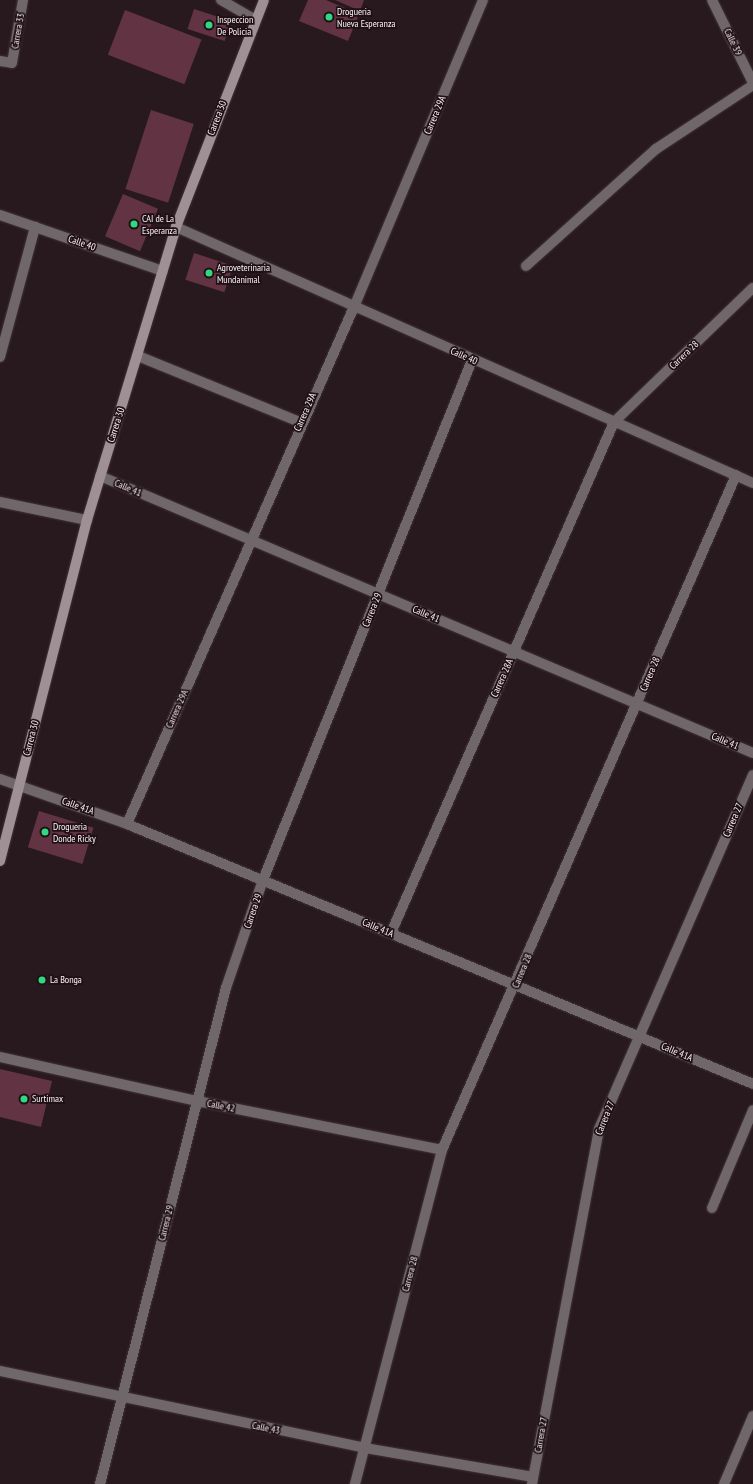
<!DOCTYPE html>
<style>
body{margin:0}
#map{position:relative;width:753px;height:1484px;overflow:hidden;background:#28191e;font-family:"PT Sans Narrow",sans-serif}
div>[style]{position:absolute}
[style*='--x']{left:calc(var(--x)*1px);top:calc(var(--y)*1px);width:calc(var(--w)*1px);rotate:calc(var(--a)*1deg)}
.building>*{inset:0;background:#613343;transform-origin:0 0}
.roads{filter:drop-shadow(0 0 1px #413338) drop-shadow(0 0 1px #413338)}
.street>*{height:10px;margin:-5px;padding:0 5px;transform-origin:5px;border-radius:5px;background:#6f6769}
.secondary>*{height:10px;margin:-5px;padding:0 5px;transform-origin:5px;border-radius:5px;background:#9e9094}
.dots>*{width:11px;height:11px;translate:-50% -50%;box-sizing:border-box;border:2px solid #1e1014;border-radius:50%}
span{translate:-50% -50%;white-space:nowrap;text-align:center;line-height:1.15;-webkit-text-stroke:3.5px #1e1014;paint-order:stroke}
.poi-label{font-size:10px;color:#fcf1f4}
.left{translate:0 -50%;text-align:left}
.street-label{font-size:10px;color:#fcf1f4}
</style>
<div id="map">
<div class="building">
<div style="clip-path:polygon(308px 0,326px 0,359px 14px,348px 41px,299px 21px)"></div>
<div style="clip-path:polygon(335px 0,364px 0,360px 11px)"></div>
<div style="left:194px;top:9px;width:39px;height:21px;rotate:18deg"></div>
<div style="left:125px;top:10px;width:82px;height:48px;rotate:21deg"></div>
<div style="left:151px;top:110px;width:45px;height:83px;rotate:18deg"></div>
<div style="left:123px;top:194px;width:38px;height:46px;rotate:23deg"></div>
<div style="left:194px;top:253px;width:41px;height:28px;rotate:18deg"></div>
<div style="left:39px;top:811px;width:57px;height:38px;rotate:17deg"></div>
<div style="clip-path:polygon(0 1069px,52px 1081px,41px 1127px,0 1117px)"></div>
</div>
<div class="roads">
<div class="street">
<div style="--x:221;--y:0;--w:38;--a:30"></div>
<div style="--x:712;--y:0;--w:93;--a:63.7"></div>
<div style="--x:0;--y:61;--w:12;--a:9"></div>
<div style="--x:12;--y:63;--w:64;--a:-80.1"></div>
<div style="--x:0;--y:215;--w:172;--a:19"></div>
<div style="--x:176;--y:227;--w:631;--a:23.93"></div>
<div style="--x:526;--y:266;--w:175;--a:-42"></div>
<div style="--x:656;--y:149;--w:116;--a:-33.4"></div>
<div style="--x:138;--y:356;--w:175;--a:22.2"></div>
<div style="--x:0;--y:357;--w:135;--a:-74.9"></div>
<div style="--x:100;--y:476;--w:709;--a:22.99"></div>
<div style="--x:0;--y:502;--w:89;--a:11.7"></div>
<div style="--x:0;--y:779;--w:135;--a:19.5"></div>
<div style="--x:127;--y:824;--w:678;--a:22.55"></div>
<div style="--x:127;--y:824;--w:565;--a:-66.3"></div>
<div style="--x:354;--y:307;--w:333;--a:-67.2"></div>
<div style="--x:391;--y:933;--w:558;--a:-66.42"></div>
<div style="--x:614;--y:422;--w:193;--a:-44"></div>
<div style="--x:0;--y:1057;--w:202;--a:12.6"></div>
<div style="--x:197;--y:1101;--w:250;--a:11.3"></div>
<div style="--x:712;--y:1208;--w:106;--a:-67.3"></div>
<div style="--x:0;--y:1371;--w:373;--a:11.9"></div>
<div style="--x:365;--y:1448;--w:170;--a:9.8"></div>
<div style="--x:100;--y:1484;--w:512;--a:-75.75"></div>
<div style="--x:226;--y:988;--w:114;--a:-71.1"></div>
<div style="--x:263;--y:880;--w:560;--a:-68.1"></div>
<div style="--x:355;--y:1484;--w:345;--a:-75.4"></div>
<div style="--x:442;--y:1150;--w:736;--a:-66.46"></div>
<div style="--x:532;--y:1484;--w:361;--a:-79.3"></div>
<div style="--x:599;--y:1129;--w:386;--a:-66.5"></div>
<div style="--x:724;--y:1484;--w:74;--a:-66.9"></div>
</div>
<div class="secondary">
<div style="--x:0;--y:861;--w:352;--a:-75.7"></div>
<div style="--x:87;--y:520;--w:306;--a:-73.1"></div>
<div style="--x:176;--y:227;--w:243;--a:-68.8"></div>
</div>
</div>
<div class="dots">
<div style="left:329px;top:17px;background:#31d882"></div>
<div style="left:209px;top:25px;background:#31d882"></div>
<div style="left:134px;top:224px;background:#31d882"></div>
<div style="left:209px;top:273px;background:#31d882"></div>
<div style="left:45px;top:832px;background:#31d882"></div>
<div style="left:42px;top:980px;background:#31d882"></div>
<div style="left:24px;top:1099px;background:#31d882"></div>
</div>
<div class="poi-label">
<span class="left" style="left:337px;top:17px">Drogueria<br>Nueva Esperanza</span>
<span class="left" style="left:217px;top:25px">Inspeccion<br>De Policia</span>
<span class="left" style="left:142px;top:224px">CAI de La<br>Esperanza</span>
<span class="left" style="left:217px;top:273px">Agroveterinaria<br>Mundanimal</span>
<span class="left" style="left:53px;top:832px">Drogueria<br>Donde Ricky</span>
<span class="left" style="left:50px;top:980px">La Bonga</span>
<span class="left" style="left:32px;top:1099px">Surtimax</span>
</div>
<div class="street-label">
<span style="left:18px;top:31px;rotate:-80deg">Carrera 33</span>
<span style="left:733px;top:42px;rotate:64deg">Calle 39</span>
<span style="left:435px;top:115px;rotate:-67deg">Carrera 29A</span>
<span style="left:217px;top:118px;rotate:-69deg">Carrera 30</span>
<span style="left:82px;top:243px;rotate:19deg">Calle 40</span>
<span style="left:684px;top:355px;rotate:-44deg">Carrera 28</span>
<span style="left:464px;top:356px;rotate:24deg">Calle 40</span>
<span style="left:305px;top:412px;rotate:-66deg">Carrera 29A</span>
<span style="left:116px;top:425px;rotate:-72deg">Carrera 30</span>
<span style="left:128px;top:488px;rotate:23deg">Calle 41</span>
<span style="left:372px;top:610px;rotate:-68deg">Carrera 29</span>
<span style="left:426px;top:614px;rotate:23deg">Calle 41</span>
<span style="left:650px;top:674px;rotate:-67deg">Carrera 28</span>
<span style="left:502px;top:678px;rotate:-66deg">Carrera 28A</span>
<span style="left:177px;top:709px;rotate:-66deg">Carrera 29A</span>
<span style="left:31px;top:738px;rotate:-75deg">Carrera 30</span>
<span style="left:725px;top:741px;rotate:23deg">Calle 41</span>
<span style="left:78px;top:806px;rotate:20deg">Calle 41A</span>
<span style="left:733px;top:820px;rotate:-67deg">Carrera 27</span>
<span style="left:253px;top:911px;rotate:-71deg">Carrera 29</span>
<span style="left:378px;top:928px;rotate:23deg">Calle 41A</span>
<span style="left:522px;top:971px;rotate:-67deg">Carrera 28</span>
<span style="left:677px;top:1052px;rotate:23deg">Calle 41A</span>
<span style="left:221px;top:1106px;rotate:11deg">Calle 42</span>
<span style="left:605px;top:1118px;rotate:-68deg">Carrera 27</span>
<span style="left:166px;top:1223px;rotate:-76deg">Carrera 29</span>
<span style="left:410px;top:1274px;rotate:-75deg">Carrera 28</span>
<span style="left:266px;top:1428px;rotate:11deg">Calle 43</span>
<span style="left:541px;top:1435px;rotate:-80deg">Carrera 27</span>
</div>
</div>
